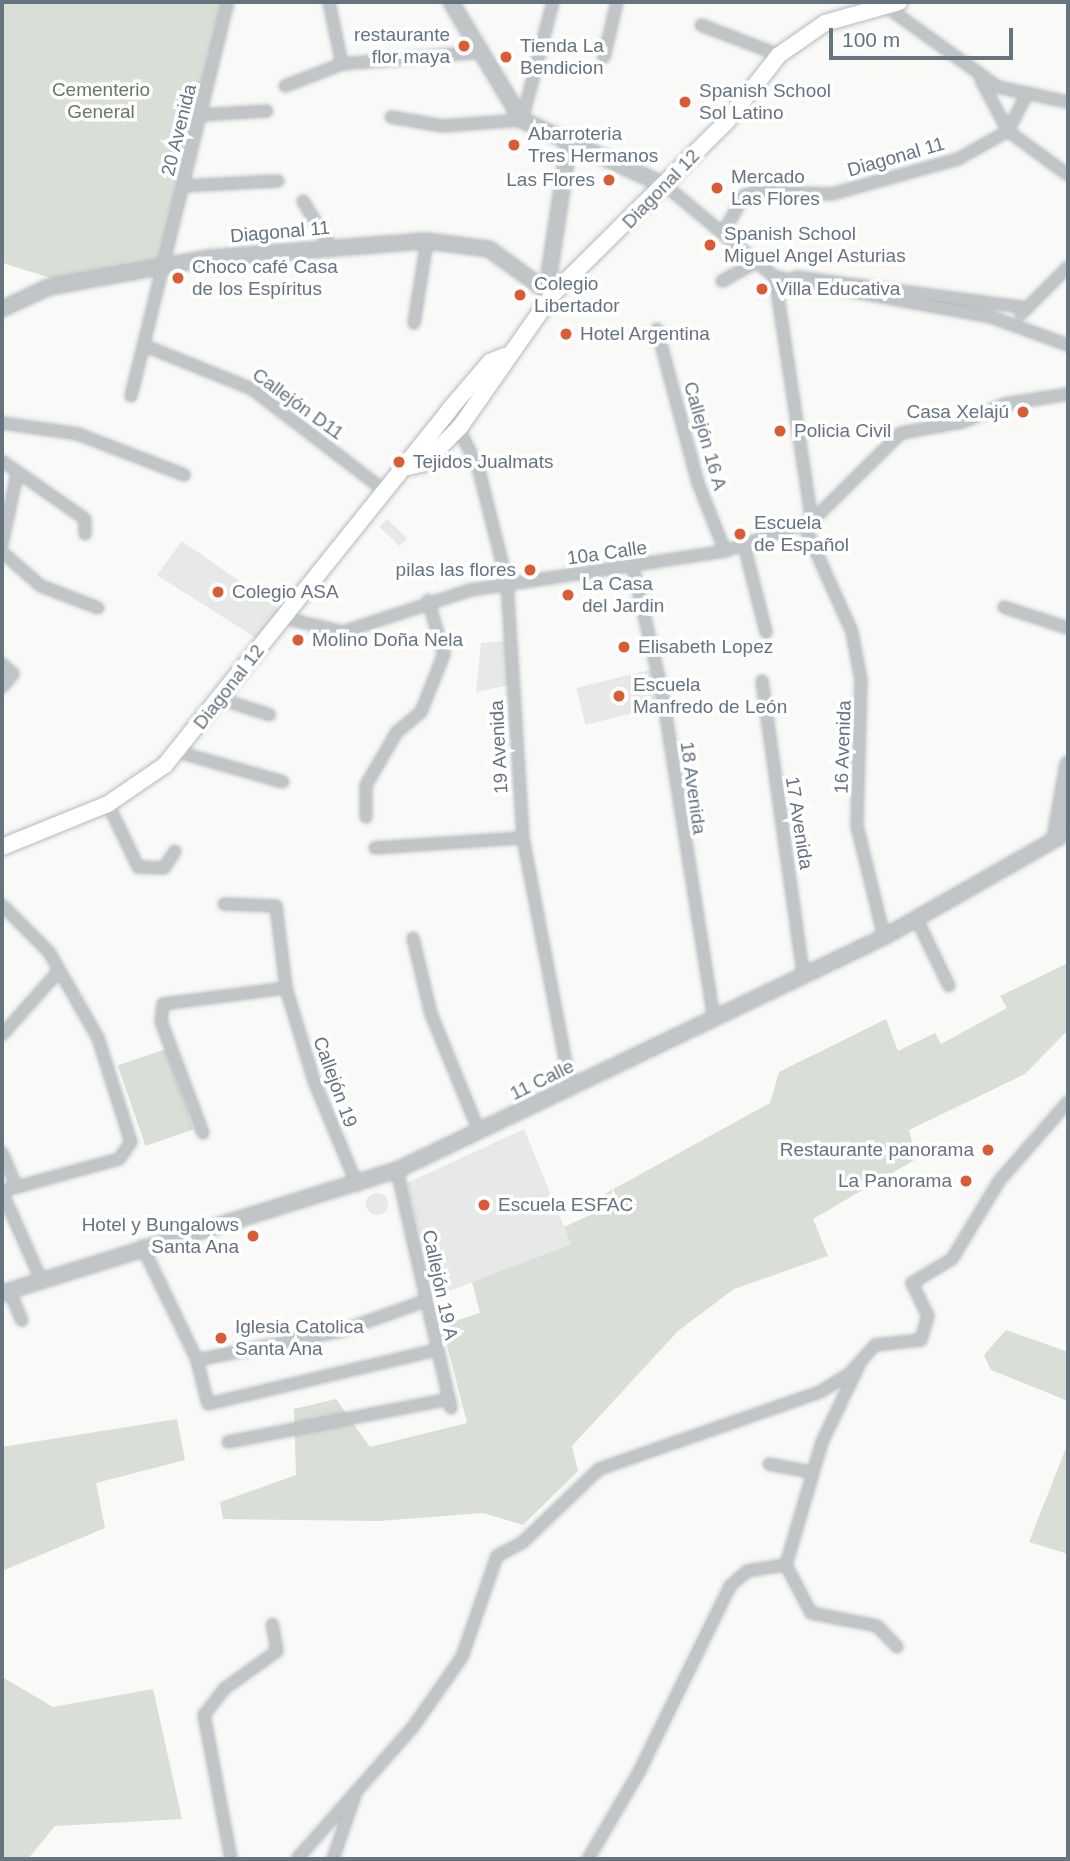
<!DOCTYPE html>
<meta charset="utf-8">
<style>
body{margin:0}
#map{position:relative;width:1070px;height:1861px;overflow:hidden;background:#f9f9f7;font-family:Arial,sans-serif}
div>[style]{position:absolute}
[style*='--x']{left:calc(var(--x)*1px);top:calc(var(--y)*1px);width:calc(var(--w)*1px);rotate:calc(var(--a)*1deg)}
.built>*{inset:0;background:#e7e8e8;transform-origin:0 0}
.round{border-radius:50%}
.green>*{inset:0;background:#d9ded6;transform-origin:0 0}
.roads{filter:drop-shadow(0 0 2px #b5babf) drop-shadow(0 0 2px #b5babf)}
.minor>*{height:10px;margin:-5px;padding:0 5px;transform-origin:5px;border-radius:5px;background:#c0c5c8}
.tertiary>*{height:14px;margin:-7px;padding:0 7px;transform-origin:7px;border-radius:7px;background:#c0c5c8}
.secondary>*{height:16px;margin:-8px;padding:0 8px;transform-origin:8px;border-radius:8px;background:#fff}
.dots>*{width:19px;height:19px;translate:-50% -50%;box-sizing:border-box;border:4px solid #fff;border-radius:50%}
span{translate:-50% -50%;white-space:nowrap;text-align:center;line-height:1.15;-webkit-text-stroke:7px #fff;paint-order:stroke}
.poi-label{font-size:19px;color:#667480}
.right{translate:-100% -50%;text-align:right}
.left{translate:0 -50%;text-align:left}
.park-label{font-size:19px;color:#687964}
.street-label{font-size:19px;color:#667480}
.frame{position:absolute;inset:0;border:4px solid #667480;pointer-events:none}
.scale{position:absolute;left:829px;top:28px;width:184px;height:32px;box-sizing:border-box;border:4px solid #667480;border-top:0;padding-left:9px;font-size:21px;line-height:24px;white-space:nowrap;color:#667480;-webkit-text-stroke:5px #fff;paint-order:stroke}
</style>
<div id="map">
<div class="built">
<div style="left:387px;top:519px;width:28px;height:11px;rotate:44deg"></div>
<div style="clip-path:polygon(182px 541px,280px 610px,256px 638px,157px 575px)"></div>
<div style="clip-path:polygon(506px 641px,515px 684px,476px 692px,481px 643px)"></div>
<div style="left:653px;top:669px;width:38px;height:79px;rotate:76deg"></div>
<div style="clip-path:polygon(524px 1129px,571px 1244px,434px 1297px,407px 1183px)"></div>
<div class="round" style="left:366px;top:1193px;width:22px;height:22px"></div>
</div>
<div class="green">
<div style="clip-path:polygon(2px 2px,223px 2px,161px 260px,58px 280px,2px 263px)"></div>
<div style="clip-path:polygon(1068px 963px,1068px 1030px,1025px 1074px,909px 1130px,916px 1159px,813px 1219px,828px 1256px,734px 1289px,678px 1331px,572px 1446px,578px 1471px,523px 1525px,483px 1513px,379px 1521px,223px 1519px,220px 1502px,296px 1475px,294px 1409px,336px 1399px,370px 1447px,467px 1423px,442px 1325px,480px 1313px,472px 1282px,571px 1244px,564px 1227px,603px 1209px,599px 1197px,770px 1103px,779px 1072px,886px 1019px,898px 1051px,935px 1033px,941px 1044px,1007px 1008px,1000px 996px)"></div>
<div style="left:166px;top:1049px;width:85px;height:51px;rotate:71deg"></div>
<div style="clip-path:polygon(1006px 1330px,1068px 1352px,1068px 1401px,991px 1370px,984px 1355px)"></div>
<div style="clip-path:polygon(177px 1419px,185px 1460px,96px 1483px,105px 1528px,2px 1571px,2px 1447px)"></div>
<div style="clip-path:polygon(1068px 1443px,1068px 1554px,1029px 1542px)"></div>
<div style="clip-path:polygon(2px 1677px,53px 1707px,153px 1689px,182px 1819px,55px 1826px,28px 1859px,2px 1859px)"></div>
</div>
<div class="roads">
<div class="minor">
<div style="--x:329;--y:2;--w:63;--a:78.2"></div>
<div style="--x:884;--y:5;--w:140;--a:35.7"></div>
<div style="--x:998;--y:87;--w:72;--a:12.1"></div>
<div style="--x:701;--y:25;--w:84;--a:21"></div>
<div style="--x:604;--y:57;--w:57;--a:-76.7"></div>
<div style="--x:981;--y:80;--w:58;--a:62.1"></div>
<div style="--x:1008;--y:131;--w:74;--a:36.3"></div>
<div style="--x:285;--y:86;--w:61;--a:-21.1"></div>
<div style="--x:342;--y:64;--w:140;--a:-4.9"></div>
<div style="--x:201;--y:115;--w:66;--a:-3.5"></div>
<div style="--x:391;--y:117;--w:52;--a:10"></div>
<div style="--x:442;--y:126;--w:80;--a:-4.3"></div>
<div style="--x:522;--y:120;--w:122;--a:-75.3"></div>
<div style="--x:183;--y:186;--w:95;--a:-3"></div>
<div style="--x:666;--y:186;--w:142;--a:39.9"></div>
<div style="--x:775;--y:277;--w:220;--a:10.5"></div>
<div style="--x:991;--y:317;--w:82;--a:20"></div>
<div style="--x:303;--y:201;--w:52;--a:59"></div>
<div style="--x:725;--y:229;--w:39;--a:-60"></div>
<div style="--x:745;--y:195;--w:10;--a:-17"></div>
<div style="--x:755;--y:192;--w:77;--a:1.5"></div>
<div style="--x:832;--y:194;--w:131;--a:-15.5"></div>
<div style="--x:958;--y:159;--w:57;--a:-29.2"></div>
<div style="--x:1008;--y:131;--w:39;--a:-63"></div>
<div style="--x:775;--y:277;--w:247;--a:81.4"></div>
<div style="--x:796;--y:277;--w:228;--a:7.6"></div>
<div style="--x:722;--y:281;--w:43;--a:-28.9"></div>
<div style="--x:1021;--y:314;--w:66;--a:-45"></div>
<div style="--x:414;--y:323;--w:83;--a:-81"></div>
<div style="--x:657;--y:329;--w:159;--a:75.1"></div>
<div style="--x:698;--y:483;--w:73;--a:68.3"></div>
<div style="--x:143;--y:345;--w:118;--a:22"></div>
<div style="--x:252;--y:389;--w:168;--a:37.5"></div>
<div style="--x:131;--y:396;--w:406;--a:-76.2"></div>
<div style="--x:449;--y:410;--w:64;--a:63"></div>
<div style="--x:478;--y:467;--w:119;--a:75.8"></div>
<div style="--x:507;--y:582;--w:256;--a:86.4"></div>
<div style="--x:523;--y:838;--w:256;--a:79.2"></div>
<div style="--x:2;--y:423;--w:77;--a:8.2"></div>
<div style="--x:78;--y:434;--w:114;--a:21.1"></div>
<div style="--x:2;--y:461;--w:101;--a:34.9"></div>
<div style="--x:85;--y:519;--w:15;--a:90"></div>
<div style="--x:804;--y:525;--w:117;--a:65.8"></div>
<div style="--x:852;--y:632;--w:49;--a:79.4"></div>
<div style="--x:861;--y:680;--w:146;--a:91.6"></div>
<div style="--x:857;--y:826;--w:114;--a:76.3"></div>
<div style="--x:2;--y:544;--w:72;--a:-77.9"></div>
<div style="--x:744;--y:545;--w:90;--a:75.8"></div>
<div style="--x:2;--y:552;--w:52;--a:41.1"></div>
<div style="--x:41;--y:586;--w:61;--a:21.1"></div>
<div style="--x:633;--y:568;--w:126;--a:76.7"></div>
<div style="--x:662;--y:691;--w:327;--a:81"></div>
<div style="--x:1004;--y:607;--w:67;--a:18.2"></div>
<div style="--x:284;--y:618;--w:61;--a:13.3"></div>
<div style="--x:343;--y:632;--w:135;--a:-18.2"></div>
<div style="--x:471;--y:590;--w:257;--a:-8.7"></div>
<div style="--x:725;--y:551;--w:92;--a:-19"></div>
<div style="--x:812;--y:521;--w:125;--a:-44.7"></div>
<div style="--x:901;--y:433;--w:63;--a:-10.1"></div>
<div style="--x:963;--y:422;--w:46;--a:-23.2"></div>
<div style="--x:1005;--y:404;--w:64;--a:-9"></div>
<div style="--x:2;--y:664;--w:15;--a:42"></div>
<div style="--x:13;--y:674;--w:17;--a:130"></div>
<div style="--x:762;--y:681;--w:293;--a:82"></div>
<div style="--x:220;--y:699;--w:52;--a:17.7"></div>
<div style="--x:178;--y:752;--w:109;--a:15.9"></div>
<div style="--x:108;--y:804;--w:70;--a:64.5"></div>
<div style="--x:138;--y:867;--w:26;--a:2"></div>
<div style="--x:164;--y:868;--w:20;--a:-57"></div>
<div style="--x:366;--y:817;--w:32;--a:-90"></div>
<div style="--x:366;--y:785;--w:61;--a:-59.7"></div>
<div style="--x:397;--y:732;--w:31;--a:-40"></div>
<div style="--x:421;--y:712;--w:62;--a:-68.4"></div>
<div style="--x:444;--y:654;--w:56;--a:-106.5"></div>
<div style="--x:375;--y:848;--w:148;--a:-3.9"></div>
<div style="--x:224;--y:904;--w:52;--a:2.2"></div>
<div style="--x:276;--y:906;--w:83;--a:83"></div>
<div style="--x:286;--y:988;--w:97;--a:73.2"></div>
<div style="--x:314;--y:1081;--w:113;--a:67.5"></div>
<div style="--x:2;--y:905;--w:66;--a:45"></div>
<div style="--x:49;--y:952;--w:99;--a:60.3"></div>
<div style="--x:98;--y:1038;--w:109;--a:72.4"></div>
<div style="--x:131;--y:1142;--w:21;--a:125"></div>
<div style="--x:119;--y:1159;--w:121;--a:164.7"></div>
<div style="--x:917;--y:920;--w:73;--a:64.1"></div>
<div style="--x:413;--y:938;--w:78;--a:76.7"></div>
<div style="--x:431;--y:1014;--w:126;--a:67.7"></div>
<div style="--x:2;--y:1035;--w:84;--a:-48.4"></div>
<div style="--x:203;--y:1133;--w:120;--a:-110.6"></div>
<div style="--x:161;--y:1021;--w:17;--a:-83"></div>
<div style="--x:163;--y:1004;--w:124;--a:-7.4"></div>
<div style="--x:2;--y:1153;--w:36;--a:67"></div>
<div style="--x:397;--y:1170;--w:244;--a:77.2"></div>
<div style="--x:2;--y:1192;--w:95;--a:65.9"></div>
<div style="--x:142;--y:1246;--w:127;--a:64.2"></div>
<div style="--x:197;--y:1360;--w:45;--a:76"></div>
<div style="--x:208;--y:1404;--w:234;--a:-13.3"></div>
<div style="--x:9;--y:1290;--w:33;--a:67"></div>
<div style="--x:197;--y:1360;--w:147;--a:-11.4"></div>
<div style="--x:341;--y:1331;--w:89;--a:-19.7"></div>
<div style="--x:228;--y:1442;--w:225;--a:-11"></div>
<div style="--x:769;--y:1464;--w:43;--a:10.8"></div>
<div style="--x:786;--y:1565;--w:54;--a:62.5"></div>
<div style="--x:811;--y:1613;--w:67;--a:11.1"></div>
<div style="--x:877;--y:1626;--w:29;--a:46"></div>
<div style="--x:231;--y:1859;--w:147;--a:-100.6"></div>
<div style="--x:204;--y:1715;--w:33;--a:-52"></div>
<div style="--x:224;--y:1689;--w:65;--a:-35.6"></div>
<div style="--x:277;--y:1651;--w:27;--a:-100"></div>
<div style="--x:297;--y:1859;--w:176;--a:-48.7"></div>
<div style="--x:413;--y:1727;--w:85;--a:-55"></div>
<div style="--x:462;--y:1657;--w:107;--a:-70.9"></div>
<div style="--x:497;--y:1556;--w:30;--a:-28"></div>
<div style="--x:523;--y:1542;--w:105;--a:-43.8"></div>
<div style="--x:599;--y:1469;--w:234;--a:-19.2"></div>
<div style="--x:820;--y:1392;--w:36;--a:-32"></div>
<div style="--x:850;--y:1373;--w:38;--a:-48"></div>
<div style="--x:875;--y:1345;--w:46;--a:-6.2"></div>
<div style="--x:921;--y:1340;--w:25;--a:-74"></div>
<div style="--x:928;--y:1316;--w:37;--a:-116"></div>
<div style="--x:912;--y:1283;--w:47;--a:-31"></div>
<div style="--x:952;--y:1259;--w:91;--a:-58.9"></div>
<div style="--x:999;--y:1181;--w:105;--a:-48.9"></div>
<div style="--x:333;--y:1859;--w:68;--a:-71"></div>
<div style="--x:588;--y:1859;--w:101;--a:-59.6"></div>
<div style="--x:639;--y:1772;--w:207;--a:-63.9"></div>
<div style="--x:730;--y:1586;--w:23;--a:-41"></div>
<div style="--x:747;--y:1571;--w:39;--a:-9"></div>
<div style="--x:786;--y:1565;--w:128;--a:-73.7"></div>
<div style="--x:822;--y:1442;--w:88;--a:-64.3"></div>
</div>
<div class="tertiary">
<div style="--x:451;--y:2;--w:138;--a:59"></div>
<div style="--x:522;--y:120;--w:158;--a:24.6"></div>
<div style="--x:547;--y:288;--w:148;--a:-81.4"></div>
<div style="--x:2;--y:309;--w:52;--a:-25.1"></div>
<div style="--x:49;--y:287;--w:163;--a:-10.3"></div>
<div style="--x:209;--y:258;--w:219;--a:-4.5"></div>
<div style="--x:427;--y:241;--w:63;--a:7.4"></div>
<div style="--x:489;--y:249;--w:78;--a:36.1"></div>
<div style="--x:1055;--y:838;--w:75;--a:-80"></div>
<div style="--x:2;--y:1293;--w:414;--a:-17.3"></div>
<div style="--x:397;--y:1170;--w:540;--a:-25.57"></div>
<div style="--x:884;--y:937;--w:212;--a:-29.7"></div>
</div>
<div class="secondary">
<div style="--x:408;--y:467;--w:16;--a:-14"></div>
<div style="--x:424;--y:463;--w:51;--a:-45"></div>
<div style="--x:460;--y:427;--w:161;--a:-55.1"></div>
<div style="--x:552;--y:295;--w:247;--a:-44.8"></div>
<div style="--x:727;--y:121;--w:84;--a:-51.8"></div>
<div style="--x:779;--y:55;--w:56;--a:-34.8"></div>
<div style="--x:825;--y:23;--w:77;--a:-15.8"></div>
<div style="--x:2;--y:847;--w:114;--a:-22.1"></div>
<div style="--x:108;--y:804;--w:69;--a:-34.4"></div>
<div style="--x:165;--y:765;--w:455;--a:-51.3"></div>
<div style="--x:449;--y:410;--w:63;--a:-49.5"></div>
<div style="--x:490;--y:362;--w:16;--a:-22"></div>
</div>
</div>
<div class="dots">
<div style="left:464px;top:46px;background:#da5c36"></div>
<div style="left:506px;top:57px;background:#da5c36"></div>
<div style="left:685px;top:102px;background:#da5c36"></div>
<div style="left:514px;top:145px;background:#da5c36"></div>
<div style="left:609px;top:180px;background:#da5c36"></div>
<div style="left:717px;top:188px;background:#da5c36"></div>
<div style="left:710px;top:245px;background:#da5c36"></div>
<div style="left:178px;top:278px;background:#da5c36"></div>
<div style="left:762px;top:289px;background:#da5c36"></div>
<div style="left:520px;top:295px;background:#da5c36"></div>
<div style="left:566px;top:334px;background:#da5c36"></div>
<div style="left:1023px;top:412px;background:#da5c36"></div>
<div style="left:780px;top:431px;background:#da5c36"></div>
<div style="left:399px;top:462px;background:#da5c36"></div>
<div style="left:740px;top:534px;background:#da5c36"></div>
<div style="left:530px;top:570px;background:#da5c36"></div>
<div style="left:218px;top:592px;background:#da5c36"></div>
<div style="left:568px;top:595px;background:#da5c36"></div>
<div style="left:298px;top:640px;background:#da5c36"></div>
<div style="left:624px;top:647px;background:#da5c36"></div>
<div style="left:619px;top:696px;background:#da5c36"></div>
<div style="left:988px;top:1150px;background:#da5c36"></div>
<div style="left:966px;top:1181px;background:#da5c36"></div>
<div style="left:484px;top:1205px;background:#da5c36"></div>
<div style="left:253px;top:1236px;background:#da5c36"></div>
<div style="left:221px;top:1338px;background:#da5c36"></div>
</div>
<div class="poi-label">
<span class="right" style="left:450px;top:46px">restaurante<br>flor maya</span>
<span class="left" style="left:520px;top:57px">Tienda La<br>Bendicion</span>
<span class="left" style="left:699px;top:102px">Spanish School<br>Sol Latino</span>
<span class="left" style="left:528px;top:145px">Abarroteria<br>Tres Hermanos</span>
<span class="left" style="left:731px;top:188px">Mercado<br>Las Flores</span>
<span class="right" style="left:595px;top:180px">Las Flores</span>
<span class="left" style="left:724px;top:245px">Spanish School<br>Miguel Angel Asturias</span>
<span class="left" style="left:192px;top:278px">Choco café Casa<br>de los Espíritus</span>
<span class="left" style="left:534px;top:295px">Colegio<br>Libertador</span>
<span class="left" style="left:776px;top:289px">Villa Educativa</span>
<span class="left" style="left:580px;top:334px">Hotel Argentina</span>
<span class="right" style="left:1009px;top:412px">Casa Xelajú</span>
<span class="left" style="left:794px;top:431px">Policia Civil</span>
<span class="left" style="left:413px;top:462px">Tejidos Jualmats</span>
<span class="left" style="left:754px;top:534px">Escuela<br>de Español</span>
<span class="right" style="left:516px;top:570px">pilas las flores</span>
<span class="left" style="left:582px;top:595px">La Casa<br>del Jardin</span>
<span class="left" style="left:232px;top:592px">Colegio ASA</span>
<span class="left" style="left:312px;top:640px">Molino Doña Nela</span>
<span class="left" style="left:638px;top:647px">Elisabeth Lopez</span>
<span class="left" style="left:633px;top:696px">Escuela<br>Manfredo de León</span>
<span class="right" style="left:974px;top:1150px">Restaurante panorama</span>
<span class="right" style="left:952px;top:1181px">La Panorama</span>
<span class="left" style="left:498px;top:1205px">Escuela ESFAC</span>
<span class="right" style="left:239px;top:1236px">Hotel y Bungalows<br>Santa Ana</span>
<span class="left" style="left:235px;top:1338px">Iglesia Catolica<br>Santa Ana</span>
</div>
<div class="park-label">
<span style="left:101px;top:101px">Cementerio<br>General</span>
</div>
<div class="street-label">
<span style="left:179px;top:130px;rotate:-76deg">20 Avenida</span>
<span style="left:896px;top:157px;rotate:-16deg">Diagonal 11</span>
<span style="left:661px;top:189px;rotate:-46deg">Diagonal 12</span>
<span style="left:280px;top:232px;rotate:-5deg">Diagonal 11</span>
<span style="left:298px;top:404px;rotate:36deg">Callejón D11</span>
<span style="left:705px;top:436px;rotate:74deg">Callejón 16 A</span>
<span style="left:607px;top:553px;rotate:-8deg">10a Calle</span>
<span style="left:229px;top:687px;rotate:-52deg">Diagonal 12</span>
<span style="left:499px;top:747px;rotate:-93deg">19 Avenida</span>
<span style="left:843px;top:747px;rotate:-88deg">16 Avenida</span>
<span style="left:693px;top:788px;rotate:82deg">18 Avenida</span>
<span style="left:799px;top:823px;rotate:81deg">17 Avenida</span>
<span style="left:542px;top:1080px;rotate:-26deg">11 Calle</span>
<span style="left:335px;top:1082px;rotate:70deg">Callejón 19</span>
<span style="left:440px;top:1285px;rotate:78deg">Callejón 19 A</span>
</div>
<div class="frame"></div>
<div class="scale">100 m</div>
</div>
